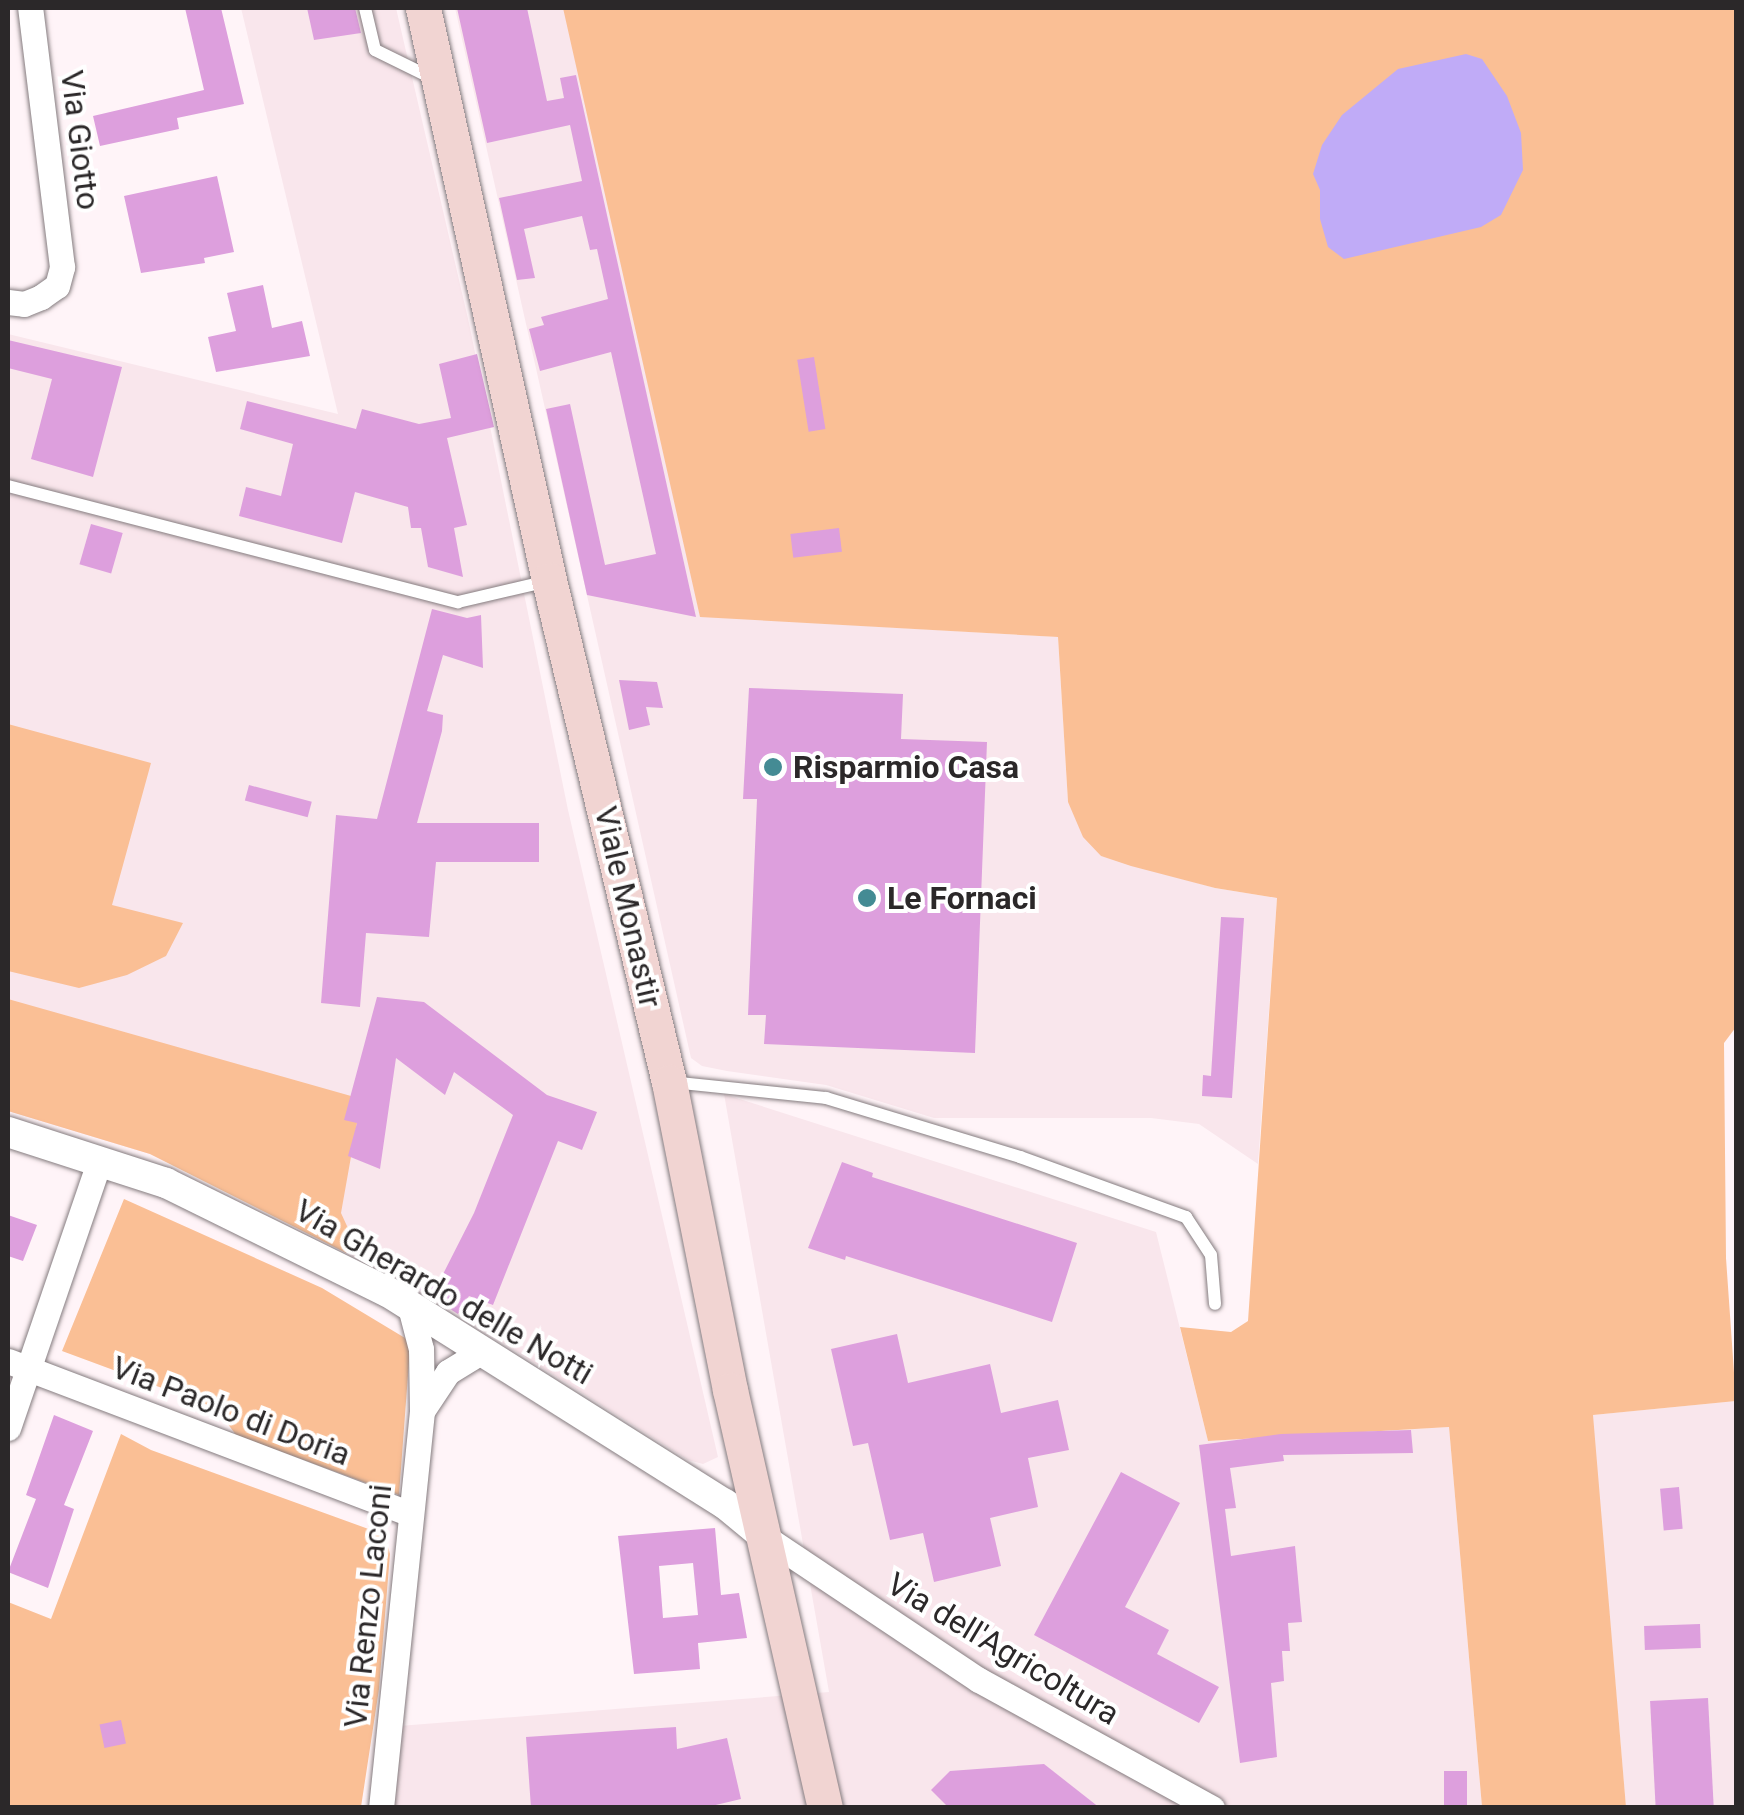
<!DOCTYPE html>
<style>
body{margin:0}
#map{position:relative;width:1744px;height:1815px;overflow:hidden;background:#fff4f8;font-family:Roboto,sans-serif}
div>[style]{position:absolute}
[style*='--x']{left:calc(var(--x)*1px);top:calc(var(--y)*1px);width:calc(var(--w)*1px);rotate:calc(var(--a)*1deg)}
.built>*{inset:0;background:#f9e6ec}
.green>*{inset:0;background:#fabf95}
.water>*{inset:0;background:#c0abf7}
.building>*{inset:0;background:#dd9fdd;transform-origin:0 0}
.roads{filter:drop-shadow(0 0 2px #857c7f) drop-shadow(0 0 2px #857c7f)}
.service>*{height:12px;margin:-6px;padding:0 6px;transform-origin:6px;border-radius:6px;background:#fff}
.minor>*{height:25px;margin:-12.5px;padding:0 12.5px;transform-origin:12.5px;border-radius:12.5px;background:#fff}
.tertiary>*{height:30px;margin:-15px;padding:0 15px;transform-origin:15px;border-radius:15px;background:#fff}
.secondary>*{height:35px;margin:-17.5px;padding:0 17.5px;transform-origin:17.5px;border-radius:17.5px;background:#f1d4d2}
.dots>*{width:28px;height:28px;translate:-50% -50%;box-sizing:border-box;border:5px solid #fff;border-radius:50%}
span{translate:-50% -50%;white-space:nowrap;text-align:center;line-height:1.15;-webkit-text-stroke:8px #fff;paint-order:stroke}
.street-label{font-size:32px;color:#2b2829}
.poi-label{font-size:32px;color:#2b2829;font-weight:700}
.left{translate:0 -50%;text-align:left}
.frame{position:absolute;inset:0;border:10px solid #2b2829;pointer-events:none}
</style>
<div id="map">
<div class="built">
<div style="clip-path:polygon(241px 8px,396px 8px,469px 323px,568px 810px,718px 1457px,703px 1464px,688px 1460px,452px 1311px,278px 1216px,150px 1154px,8px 1111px,8px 334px,338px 414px)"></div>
<div style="clip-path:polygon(455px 8px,567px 8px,700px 616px,1058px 637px,1068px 802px,1101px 856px,1215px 888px,1277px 898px,1258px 1164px,1199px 1124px,1151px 1118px,934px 1118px,826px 1085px,727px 1071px,702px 1066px,691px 1058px)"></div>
<div style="clip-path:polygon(724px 1094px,1156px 1232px,1208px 1441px,1449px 1427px,1482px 1807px,394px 1808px,399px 1726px,829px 1692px)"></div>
<div style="clip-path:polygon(1736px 1401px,1736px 1807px,1626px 1807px,1592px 1415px)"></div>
</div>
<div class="green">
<div style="clip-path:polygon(563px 8px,1736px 8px,1736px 1027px,1724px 1043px,1726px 1258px,1736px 1401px,1593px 1415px,1626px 1807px,1482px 1807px,1449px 1427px,1208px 1441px,1180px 1327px,1231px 1332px,1248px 1321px,1277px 898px,1215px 888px,1131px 866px,1101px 856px,1083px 837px,1068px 802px,1058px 637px,700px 617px)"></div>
<div style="clip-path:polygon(8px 724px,151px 763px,112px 905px,183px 923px,166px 956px,127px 975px,79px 988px,8px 971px)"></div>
<div style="clip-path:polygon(8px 999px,351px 1096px,357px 1123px,341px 1213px,352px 1237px,346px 1253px,150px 1154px,8px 1111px)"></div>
<div style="clip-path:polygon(124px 1199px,322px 1288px,405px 1338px,410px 1348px,399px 1495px,236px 1435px,216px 1408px,62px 1351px)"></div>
<div style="clip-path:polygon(121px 1434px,151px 1450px,385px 1535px,390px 1554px,379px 1689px,361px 1807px,8px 1807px,8px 1602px,51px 1619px)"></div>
</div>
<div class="water">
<div style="clip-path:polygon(1466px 54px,1482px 59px,1507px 96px,1521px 133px,1523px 170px,1501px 215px,1481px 227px,1344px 259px,1328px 247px,1320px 219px,1320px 190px,1313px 174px,1322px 145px,1342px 115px,1398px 69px)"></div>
</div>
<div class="building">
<div style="clip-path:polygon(185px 8px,221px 8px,244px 104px,177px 118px,179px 129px,100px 146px,93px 116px,204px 90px)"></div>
<div style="clip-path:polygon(307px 8px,355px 8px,361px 33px,314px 40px)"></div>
<div style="clip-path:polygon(457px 8px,527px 8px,547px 101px,564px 98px,560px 78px,576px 75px,696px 617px,587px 595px,546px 409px,570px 404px,605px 565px,656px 554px,611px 352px,540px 371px,529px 329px,544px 325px,541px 317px,608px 299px,597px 249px,590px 250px,582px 216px,524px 229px,535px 278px,517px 280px,499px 198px,582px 181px,570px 125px,487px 143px)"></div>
<div style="clip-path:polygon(217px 176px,234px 252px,204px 258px,205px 263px,141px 273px,124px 196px)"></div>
<div style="clip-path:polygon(263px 285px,272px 328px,302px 321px,310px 356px,216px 372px,208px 337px,236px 331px,227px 293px)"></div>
<div style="clip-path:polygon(8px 340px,122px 367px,93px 477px,31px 459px,52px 379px,8px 368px)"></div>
<div style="clip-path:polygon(477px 354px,494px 427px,447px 438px,467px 525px,454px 528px,463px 577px,428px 567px,421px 528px,411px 528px,408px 507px,355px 492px,342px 543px,239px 516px,246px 487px,281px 496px,293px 444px,240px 429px,247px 401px,356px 429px,362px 409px,419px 424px,451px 418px,439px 364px)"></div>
<div style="left:814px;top:357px;width:73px;height:17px;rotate:81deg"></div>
<div style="left:91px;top:524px;width:33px;height:42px;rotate:16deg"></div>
<div style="left:839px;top:528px;width:24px;height:49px;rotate:83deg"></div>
<div style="clip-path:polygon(432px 609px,467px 618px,481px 615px,483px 668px,443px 655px,427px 711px,443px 715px,442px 731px,417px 823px,539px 823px,539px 862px,436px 862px,429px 937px,366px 933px,360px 1007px,321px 1003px,336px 815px,377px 819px)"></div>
<div style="clip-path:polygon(619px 680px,657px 682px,663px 708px,646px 707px,650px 725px,629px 730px)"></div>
<div style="clip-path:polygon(749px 688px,903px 694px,901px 739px,987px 742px,975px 1053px,764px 1044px,766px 1015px,748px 1015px,757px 799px,743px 799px)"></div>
<div style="left:249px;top:785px;width:65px;height:16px;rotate:15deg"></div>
<div style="clip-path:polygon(1221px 917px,1244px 918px,1232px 1098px,1202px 1096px,1203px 1075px,1211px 1076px)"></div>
<div style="clip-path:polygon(377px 997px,424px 1002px,547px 1095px,597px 1112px,582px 1150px,558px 1141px,493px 1305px,469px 1296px,458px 1314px,406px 1281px,414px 1267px,439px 1282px,474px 1213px,513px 1115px,454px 1072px,445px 1095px,396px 1058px,380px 1169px,348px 1156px,357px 1123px,344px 1120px)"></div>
<div style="clip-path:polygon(842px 1162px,873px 1173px,872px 1177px,1077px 1243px,1052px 1322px,846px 1256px,845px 1260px,808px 1248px)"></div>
<div style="clip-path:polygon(8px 1215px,37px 1225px,23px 1261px,8px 1256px)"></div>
<div style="clip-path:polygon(897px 1334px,908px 1383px,990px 1364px,1001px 1413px,1058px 1400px,1069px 1450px,1028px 1458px,1038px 1507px,990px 1518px,1001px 1566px,934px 1582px,923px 1533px,890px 1540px,868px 1443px,853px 1446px,831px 1349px)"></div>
<div style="clip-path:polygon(54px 1415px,93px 1431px,64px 1505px,74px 1509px,48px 1588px,8px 1572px,36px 1499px,26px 1495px)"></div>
<div style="clip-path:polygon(1411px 1430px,1413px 1453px,1283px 1455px,1284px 1461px,1230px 1468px,1236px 1508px,1225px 1509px,1231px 1556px,1295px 1546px,1302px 1622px,1288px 1623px,1290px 1651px,1282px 1651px,1284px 1681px,1271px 1683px,1277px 1757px,1240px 1763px,1199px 1445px,1281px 1434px)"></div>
<div style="clip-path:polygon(1121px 1472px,1180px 1503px,1125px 1607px,1169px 1630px,1157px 1654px,1219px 1687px,1199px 1723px,1034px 1635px)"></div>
<div style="left:1679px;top:1487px;width:42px;height:19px;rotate:85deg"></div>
<div style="clip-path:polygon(evenodd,715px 1528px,721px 1595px,739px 1593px,747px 1638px,698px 1643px,700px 1669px,634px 1674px,618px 1536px,715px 1528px,693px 1563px,698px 1615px,663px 1618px,659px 1566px,693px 1563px)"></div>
<div style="left:1700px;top:1624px;width:24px;height:56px;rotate:88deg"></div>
<div style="left:1708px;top:1698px;width:110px;height:58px;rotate:87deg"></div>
<div style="left:121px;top:1720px;width:24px;height:22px;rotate:78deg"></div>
<div style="clip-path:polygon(676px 1727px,677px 1749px,727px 1738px,741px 1799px,703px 1808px,531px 1808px,526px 1737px)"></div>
<div style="clip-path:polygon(1044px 1764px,1100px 1808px,949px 1808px,931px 1790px,950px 1771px)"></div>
<div style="left:1444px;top:1771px;width:23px;height:37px"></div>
</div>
<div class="roads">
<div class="service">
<div style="--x:365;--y:8;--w:43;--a:76.6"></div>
<div style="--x:375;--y:50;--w:64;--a:26.2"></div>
<div style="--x:8;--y:486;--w:465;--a:14.5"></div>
<div style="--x:458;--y:602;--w:92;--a:-13.1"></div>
<div style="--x:671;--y:1082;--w:156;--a:5.9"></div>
<div style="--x:826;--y:1098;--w:203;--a:16.9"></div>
<div style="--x:1020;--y:1157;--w:177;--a:19.9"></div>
<div style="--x:1186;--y:1217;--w:45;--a:56.7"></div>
<div style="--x:1211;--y:1255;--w:49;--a:85.3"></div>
</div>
<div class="minor">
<div style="--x:8;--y:302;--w:16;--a:7"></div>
<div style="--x:24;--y:304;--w:18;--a:-22"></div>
<div style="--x:41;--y:297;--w:19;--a:-35"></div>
<div style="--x:57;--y:286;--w:20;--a:-75"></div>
<div style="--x:62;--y:267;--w:261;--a:-97"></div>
<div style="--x:8;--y:1361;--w:429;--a:20.8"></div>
<div style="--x:422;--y:1411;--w:47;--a:-56.3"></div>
<div style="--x:448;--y:1372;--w:42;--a:-31.4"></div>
<div style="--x:8;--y:1428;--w:283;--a:-71.1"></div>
<div style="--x:765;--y:1537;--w:257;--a:33.8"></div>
<div style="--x:979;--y:1680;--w:266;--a:28.8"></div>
<div style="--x:381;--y:1808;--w:399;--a:-84.1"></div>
<div style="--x:422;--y:1411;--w:62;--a:-90.9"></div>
<div style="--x:421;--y:1349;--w:43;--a:-104.7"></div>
</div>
<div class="tertiary">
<div style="--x:8;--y:1132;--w:166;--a:17.9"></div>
<div style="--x:166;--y:1183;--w:247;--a:26.2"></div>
<div style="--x:388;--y:1292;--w:398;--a:32.2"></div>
<div style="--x:725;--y:1504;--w:52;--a:39.5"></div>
</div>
<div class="secondary">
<div style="--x:423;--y:8;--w:586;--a:77.58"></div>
<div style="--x:549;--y:580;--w:516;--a:76.56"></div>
<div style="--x:669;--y:1082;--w:314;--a:78.8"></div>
<div style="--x:730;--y:1390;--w:429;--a:77.2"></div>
</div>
</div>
<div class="dots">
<div style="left:773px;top:767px;background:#448b94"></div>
<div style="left:867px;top:898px;background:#448b94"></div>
</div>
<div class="street-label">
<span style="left:80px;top:140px;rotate:83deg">Via Giotto</span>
<span style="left:628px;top:907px;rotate:77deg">Viale Monastir</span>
<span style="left:444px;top:1292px;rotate:30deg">Via Gherardo delle Notti</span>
<span style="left:231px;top:1411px;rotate:21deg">Via Paolo di Doria</span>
<span style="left:368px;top:1606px;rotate:-84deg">Via Renzo Laconi</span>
<span style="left:1003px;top:1649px;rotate:31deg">Via dell'Agricoltura</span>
</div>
<div class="poi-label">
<span class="left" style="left:793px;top:767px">Risparmio Casa</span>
<span class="left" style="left:887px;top:898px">Le Fornaci</span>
</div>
<div class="frame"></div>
</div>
